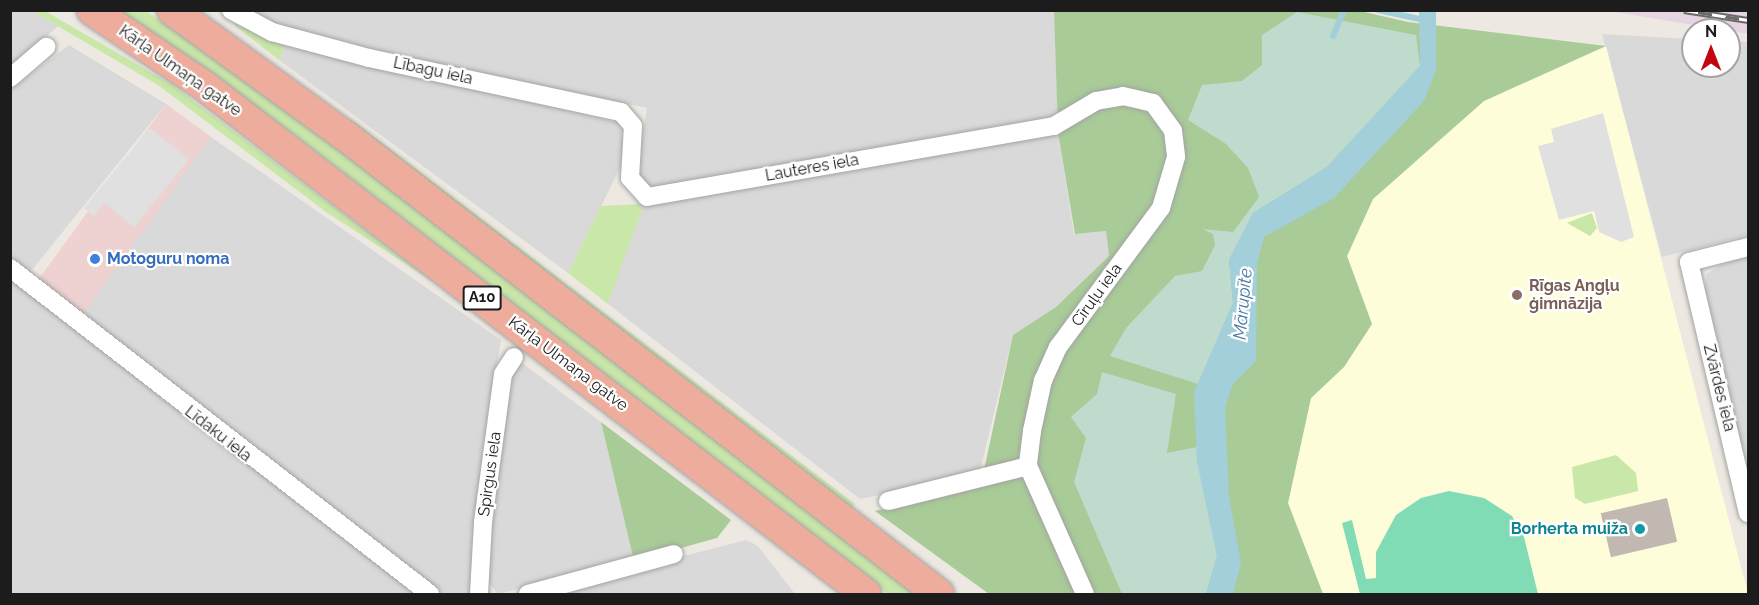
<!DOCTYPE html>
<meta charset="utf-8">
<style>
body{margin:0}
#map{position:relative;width:1759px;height:605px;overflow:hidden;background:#ede9e2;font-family:Raleway,sans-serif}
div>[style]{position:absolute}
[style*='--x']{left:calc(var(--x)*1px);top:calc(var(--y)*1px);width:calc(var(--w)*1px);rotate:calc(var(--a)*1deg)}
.residential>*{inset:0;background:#dad9d9}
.commercial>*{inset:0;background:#eed1d1;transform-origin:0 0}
.industrial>*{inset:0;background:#e6d4e3}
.education>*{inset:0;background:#fefdda}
.grass>*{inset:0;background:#c9e7a8}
.forest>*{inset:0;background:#a8cb97}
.wetland>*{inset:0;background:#bfdbcd}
.pitch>*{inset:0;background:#81dbb5}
.parking>*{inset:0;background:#e0e0e0}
.water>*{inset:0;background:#a3cfda}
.stream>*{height:6px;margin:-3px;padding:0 3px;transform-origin:3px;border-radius:3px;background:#a3cfda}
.building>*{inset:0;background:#c1b8b1;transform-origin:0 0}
.roads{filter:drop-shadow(0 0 2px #a3a3a3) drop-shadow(0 0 2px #a3a3a3)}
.minor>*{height:18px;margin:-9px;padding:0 9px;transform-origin:9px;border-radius:9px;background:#fff}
.trunk>*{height:30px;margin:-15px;padding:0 15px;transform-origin:15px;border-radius:15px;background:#eeac9c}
.rail>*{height:7px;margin-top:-3.5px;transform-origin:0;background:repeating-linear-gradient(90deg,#fff 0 14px,#6a6a6a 0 28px);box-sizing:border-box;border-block:2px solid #6a6a6a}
.dots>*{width:16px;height:16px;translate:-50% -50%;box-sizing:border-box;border:3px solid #fff;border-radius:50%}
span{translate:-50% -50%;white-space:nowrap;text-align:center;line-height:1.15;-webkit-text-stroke:4.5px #fff;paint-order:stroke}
.shield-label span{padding:2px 4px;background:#fff;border:2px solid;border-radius:4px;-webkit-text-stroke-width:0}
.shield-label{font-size:15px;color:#1c1c1c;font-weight:700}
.street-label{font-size:16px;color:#1c1c1c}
.shop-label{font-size:16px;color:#366cbe;font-weight:700}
.left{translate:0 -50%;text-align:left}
.education-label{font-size:16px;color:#785e54;font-weight:700}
.culture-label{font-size:16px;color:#0d838f;font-weight:700}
.right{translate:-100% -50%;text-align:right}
.water-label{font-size:18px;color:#4978a0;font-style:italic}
.frame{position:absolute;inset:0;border:12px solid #1c1c1c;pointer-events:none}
.north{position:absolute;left:1681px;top:18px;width:60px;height:60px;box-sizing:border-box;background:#fff;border:2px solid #a4a4a4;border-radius:50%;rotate:0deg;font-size:16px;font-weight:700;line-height:24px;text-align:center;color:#1c1c1c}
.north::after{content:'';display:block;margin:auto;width:21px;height:27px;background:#c2060c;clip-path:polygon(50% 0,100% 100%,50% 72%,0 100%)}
</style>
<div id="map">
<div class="residential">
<div style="clip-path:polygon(11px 11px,32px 11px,58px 26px,11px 68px)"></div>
<div style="clip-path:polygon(244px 11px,1054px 11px,1058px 121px,659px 191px,642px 188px,635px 178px,647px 108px,272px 28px)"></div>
<div style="clip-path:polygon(1602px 34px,1693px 39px,1693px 66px,1729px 66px,1729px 41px,1748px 42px,1748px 235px,1662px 257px)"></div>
<div style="clip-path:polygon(286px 43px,620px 123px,625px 158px,568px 273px,279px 60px)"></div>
<div style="clip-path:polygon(69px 45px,166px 104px,27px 276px,11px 263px,10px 90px)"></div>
<div style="clip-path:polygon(1058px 130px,1074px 234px,1106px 231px,1109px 256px,1056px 307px,1013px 335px,979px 475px,860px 499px,608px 304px,641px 204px)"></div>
<div style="clip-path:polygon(211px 137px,501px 340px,482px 453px,475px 594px,441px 594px,71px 312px)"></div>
<div style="clip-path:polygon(1748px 257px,1748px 474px,1705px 288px,1707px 274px,1720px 265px)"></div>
<div style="clip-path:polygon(10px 275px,154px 392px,421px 594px,11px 594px)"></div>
<div style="clip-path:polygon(518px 360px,601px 422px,634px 561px,498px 594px,489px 583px,491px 506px,509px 377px)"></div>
<div style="clip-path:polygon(746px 540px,758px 546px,795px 594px,535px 594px)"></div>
</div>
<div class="commercial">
<div style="left:166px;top:104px;width:56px;height:221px;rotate:36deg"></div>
</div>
<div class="industrial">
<div style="clip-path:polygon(1609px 11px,1748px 11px,1748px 34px,1675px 22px)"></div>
</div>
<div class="education">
<div style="clip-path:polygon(1606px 46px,1748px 594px,1323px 594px,1288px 503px,1311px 398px,1344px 367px,1372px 324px,1347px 256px,1373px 199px,1484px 101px)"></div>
</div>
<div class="grass">
<div style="clip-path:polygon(32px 11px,45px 11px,171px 84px,438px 285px,326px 212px,158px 85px)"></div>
<div style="clip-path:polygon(120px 11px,146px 11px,290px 110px,914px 594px,888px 594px,300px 139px)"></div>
<div style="clip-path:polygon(235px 23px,286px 43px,279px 60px,234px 25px)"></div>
<div style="clip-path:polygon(352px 120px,855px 504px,852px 510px,349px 122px)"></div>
<div style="clip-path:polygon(641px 204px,642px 209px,608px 304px,568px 273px,601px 206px)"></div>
<div style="clip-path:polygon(1592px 213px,1597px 228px,1590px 236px,1567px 223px)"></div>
<div style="clip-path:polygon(1616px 455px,1636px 473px,1638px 491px,1585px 504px,1575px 498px,1572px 467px)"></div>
</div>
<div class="forest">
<div style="clip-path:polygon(1054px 11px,1360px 11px,1408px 22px,1606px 46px,1484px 101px,1373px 199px,1347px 256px,1372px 324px,1344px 367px,1311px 398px,1288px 503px,1323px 594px,989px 594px,875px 511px,981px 484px,1013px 335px,1056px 307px,1109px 256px,1106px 231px,1075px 234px,1058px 132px)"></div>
<div style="clip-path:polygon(601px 422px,731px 520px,717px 538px,634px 561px)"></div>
</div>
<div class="wetland">
<div style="clip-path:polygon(1297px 12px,1416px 35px,1420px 66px,1327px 167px,1253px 213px,1229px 260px,1233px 303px,1198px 384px,1110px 356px,1126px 328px,1175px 276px,1202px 271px,1215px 245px,1213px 234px,1202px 229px,1233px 232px,1259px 197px,1248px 168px,1226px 144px,1188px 120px,1202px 85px,1242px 81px,1262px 65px,1262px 35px)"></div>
<div style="clip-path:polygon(1102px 372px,1176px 394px,1167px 453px,1197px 447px,1217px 556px,1206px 594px,1122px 594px,1074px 482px,1086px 438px,1071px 417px,1097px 394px)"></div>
</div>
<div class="pitch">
<div style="clip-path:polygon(1449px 491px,1484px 498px,1512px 516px,1524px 537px,1538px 594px,1360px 594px,1342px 523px,1352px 520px,1366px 579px,1376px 578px,1376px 552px,1396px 515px,1421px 498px)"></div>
</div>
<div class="parking">
<div style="clip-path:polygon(1603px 113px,1634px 237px,1621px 242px,1599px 232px,1594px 211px,1559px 220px,1538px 146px,1554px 142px,1551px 129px)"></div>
<div style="clip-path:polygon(150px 128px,189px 159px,134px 227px,105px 203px,94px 216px,84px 208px)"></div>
</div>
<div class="water">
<div style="clip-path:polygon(1419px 11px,1436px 11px,1436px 70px,1424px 101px,1334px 198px,1264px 237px,1257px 264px,1256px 361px,1233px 384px,1225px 408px,1229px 497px,1241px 563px,1233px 594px,1206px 594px,1217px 556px,1197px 462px,1194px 392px,1233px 303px,1229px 260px,1253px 213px,1327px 167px,1420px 66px)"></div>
</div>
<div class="stream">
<div style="--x:1378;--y:10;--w:47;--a:12.3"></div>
<div style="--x:1333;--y:36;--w:28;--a:-67"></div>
</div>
<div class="building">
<div style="left:1667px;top:498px;width:45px;height:68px;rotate:77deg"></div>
</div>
<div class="roads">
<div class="minor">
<div style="--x:231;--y:10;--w:47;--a:28.2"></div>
<div style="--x:272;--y:32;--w:100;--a:15"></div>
<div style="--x:369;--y:58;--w:258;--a:12.1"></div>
<div style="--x:621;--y:112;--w:18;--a:49"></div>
<div style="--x:633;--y:126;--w:52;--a:93.3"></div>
<div style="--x:630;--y:178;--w:25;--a:48"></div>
<div style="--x:647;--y:197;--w:413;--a:-9.9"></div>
<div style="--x:1054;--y:126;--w:49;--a:-30.8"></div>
<div style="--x:1096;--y:101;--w:27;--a:-10"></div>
<div style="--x:1123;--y:96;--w:31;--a:13"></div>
<div style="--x:1153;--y:103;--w:34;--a:54"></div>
<div style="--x:1173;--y:131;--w:26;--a:83"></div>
<div style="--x:1176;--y:157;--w:53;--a:106.4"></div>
<div style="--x:1161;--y:208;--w:173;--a:126.5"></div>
<div style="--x:1058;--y:347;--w:36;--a:114"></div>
<div style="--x:1043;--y:380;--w:52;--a:102.2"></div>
<div style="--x:1032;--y:431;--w:35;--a:97"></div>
<div style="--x:1028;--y:466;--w:140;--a:66"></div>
<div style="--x:10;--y:78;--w:48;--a:-40.7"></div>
<div style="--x:1748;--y:247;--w:61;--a:165.7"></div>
<div style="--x:1689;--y:262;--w:258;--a:76.8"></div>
<div style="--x:10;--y:268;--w:532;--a:37.82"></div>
<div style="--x:888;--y:501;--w:144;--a:-14"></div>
<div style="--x:479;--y:594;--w:72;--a:-86.8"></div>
<div style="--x:483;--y:522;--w:149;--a:-82.3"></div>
<div style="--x:503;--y:374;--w:20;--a:-57"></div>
<div style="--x:528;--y:594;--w:151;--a:-15.3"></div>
</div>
<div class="trunk">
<div style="--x:92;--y:10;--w:139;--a:34.1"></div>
<div style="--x:207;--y:88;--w:831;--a:37.52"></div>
<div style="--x:172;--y:10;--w:216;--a:36"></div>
<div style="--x:347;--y:137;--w:748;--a:37.67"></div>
</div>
</div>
<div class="rail">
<div style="--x:1684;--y:10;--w:65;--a:8.9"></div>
</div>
<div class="dots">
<div style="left:95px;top:259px;background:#3f7fe0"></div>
<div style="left:1517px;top:295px;background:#8d6e63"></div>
<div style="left:1640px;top:529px;background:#0f9aa8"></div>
</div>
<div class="shield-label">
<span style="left:482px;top:298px">A10</span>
</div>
<div class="street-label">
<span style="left:180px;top:71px;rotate:35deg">Kārļa Ulmaņa gatve</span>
<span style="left:433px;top:71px;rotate:12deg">Lībagu iela</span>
<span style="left:812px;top:168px;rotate:-10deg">Lauteres iela</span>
<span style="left:1097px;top:295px;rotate:-54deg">Cīruļu iela</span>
<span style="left:568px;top:364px;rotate:37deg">Kārļa Ulmaņa gatve</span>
<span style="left:1719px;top:388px;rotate:76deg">Zvārdes iela</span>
<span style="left:218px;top:434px;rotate:38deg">Līdaku iela</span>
<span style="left:490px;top:474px;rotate:-82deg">Spirgus iela</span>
</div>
<div class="shop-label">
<span class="left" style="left:107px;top:259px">Motoguru noma</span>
</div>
<div class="education-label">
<span class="left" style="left:1529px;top:295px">Rīgas Angļu<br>ģimnāzija</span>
</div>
<div class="culture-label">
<span class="right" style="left:1628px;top:529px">Borherta muiža</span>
</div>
<div class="water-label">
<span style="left:1243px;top:304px;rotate:-85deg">Mārupīte</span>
</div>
<div class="frame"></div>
<div class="north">N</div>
</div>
